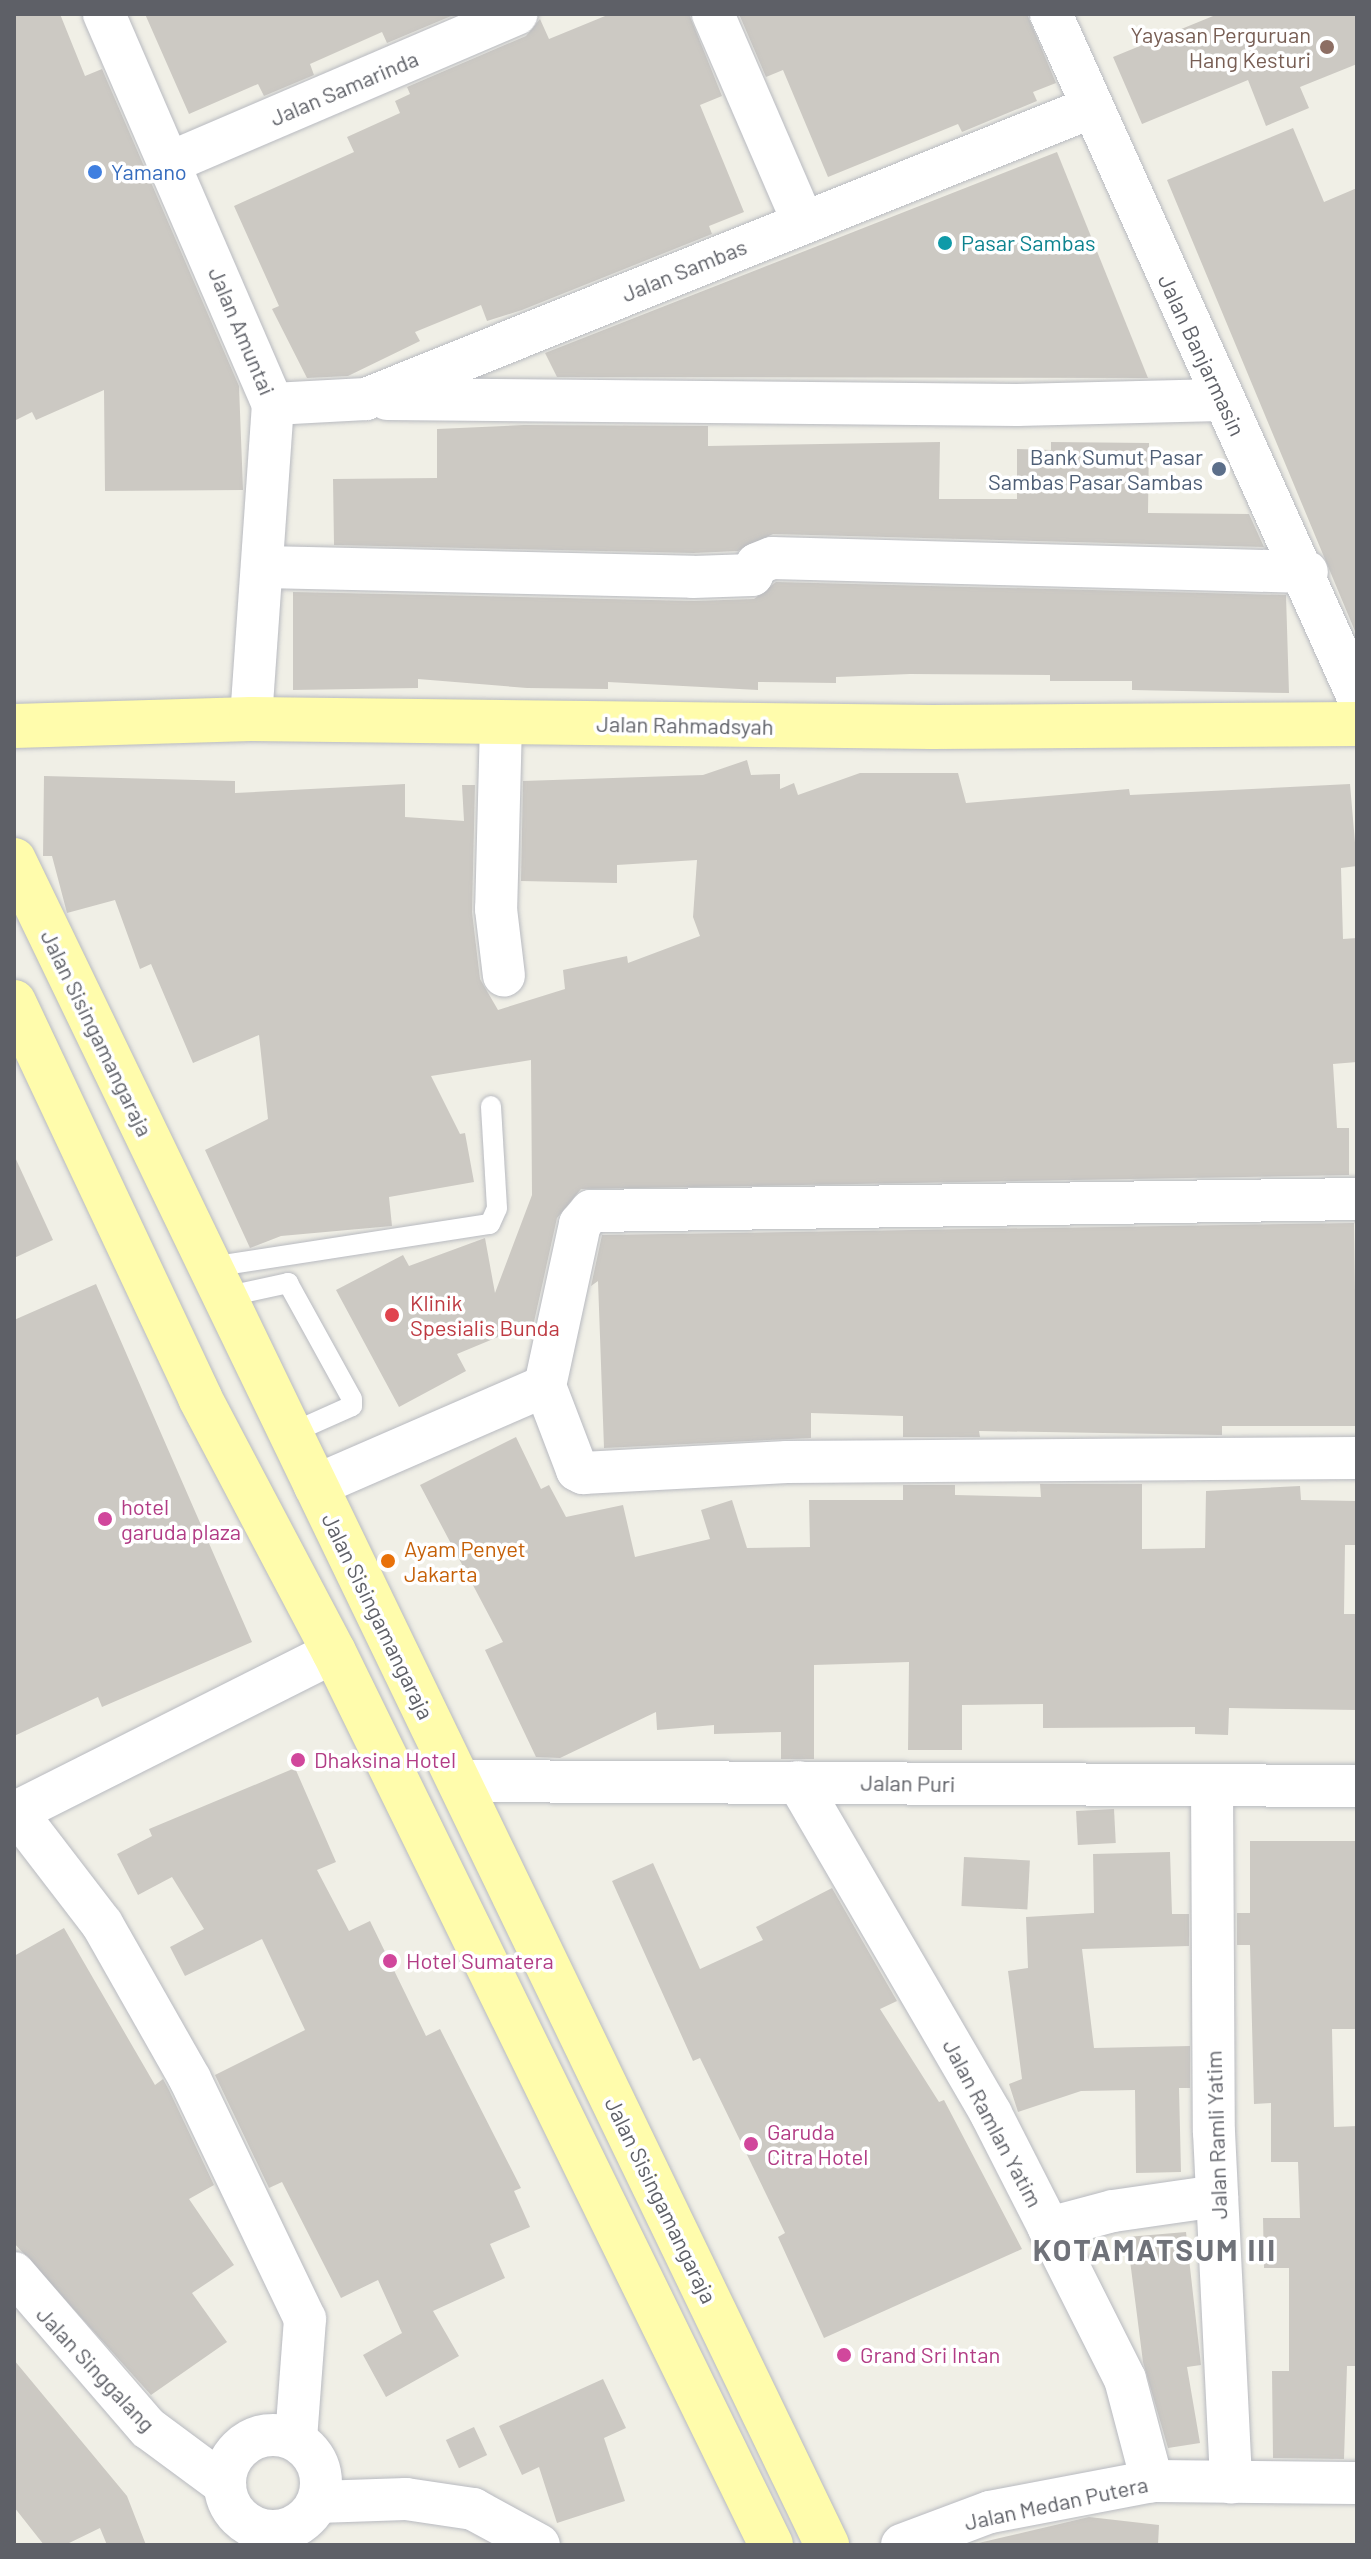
<!DOCTYPE html>
<style>
body{margin:0}
#map{position:relative;width:1371px;height:2559px;overflow:hidden;background:#f0efe6;font-family:Barlow,sans-serif}
div>[style]{position:absolute}
[style*='--x']{left:calc(var(--x)*1px);top:calc(var(--y)*1px);width:calc(var(--w)*1px);rotate:calc(var(--a)*1deg)}
.building>*{inset:0;background:#ccc9c3;transform-origin:0 0}
.roads{filter:drop-shadow(0 0 2px #b8bac0) drop-shadow(0 0 2px #b8bac0)}
.service>*{height:20px;margin:-10px;padding:0 10px;transform-origin:10px;border-radius:10px;background:#fff}
.minor>*{height:42px;margin:-21px;padding:0 21px;transform-origin:21px;border-radius:21px;background:#fff}
.minor>.ring{margin:-21px;padding:0;box-sizing:content-box;background:none;border:42px solid #fff;border-radius:50%}
.primary>*{height:44px;margin:-22px;padding:0 22px;transform-origin:22px;border-radius:22px;background:#fffcac}
.dots>*{width:22px;height:22px;translate:-50% -50%;box-sizing:border-box;border:4px solid #fff;border-radius:50%}
span{translate:-50% -50%;white-space:nowrap;text-align:center;line-height:1.15;-webkit-text-stroke:7px #fff;paint-order:stroke}
.education-label{font-size:22px;color:#785e54}
.right{translate:-100% -50%;text-align:right}
.street-label{font-size:22px;color:#5e6067}
.shop-label{font-size:22px;color:#366cbe}
.left{translate:0 -50%;text-align:left}
.culture-label{font-size:22px;color:#0d838f}
.service-label{font-size:22px;color:#4e5e75}
.health-label{font-size:22px;color:#be3a42}
.hotel-label{font-size:22px;color:#b23c85}
.food-label{font-size:22px;color:#c56008}
.district-label{font-size:30px;color:#6f7279;font-weight:700;letter-spacing:2px}
.frame{position:absolute;inset:0;border:16px solid #5e6067;pointer-events:none}
</style>
<div id="map">
<div class="building">
<div style="clip-path:polygon(14px 14px,60px 14px,85px 76px,102px 69px,239px 386px,243px 490px,105px 491px,104px 390px,36px 420px,32px 412px,14px 421px)"></div>
<div style="clip-path:polygon(145px 14px,456px 14px,387px 43px,382px 32px,310px 64px,314px 75px,264px 96px,258px 84px,189px 114px)"></div>
<div style="clip-path:polygon(610px 14px,689px 14px,722px 96px,700px 105px,744px 212px,709px 226px,712px 234px,522px 310px,487px 321px,481px 305px,415px 332px,420px 341px,348px 376px,307px 378px,272px 309px,279px 306px,234px 206px,354px 152px,347px 137px,400px 113px,395px 101px,410px 94px,407px 87px,526px 36px,540px 19px,549px 39px)"></div>
<div style="clip-path:polygon(739px 14px,1027px 14px,1056px 83px,1033px 92px,1037px 101px,962px 132px,958px 124px,828px 177px,783px 70px,766px 77px)"></div>
<div style="clip-path:polygon(1218px 14px,1357px 14px,1357px 64px,1300px 87px,1309px 108px,1266px 126px,1248px 80px,1142px 124px,1113px 57px)"></div>
<div style="clip-path:polygon(1293px 128px,1324px 202px,1357px 188px,1357px 636px,1167px 180px)"></div>
<div style="clip-path:polygon(1057px 152px,1148px 378px,557px 377px,545px 353px)"></div>
<div style="clip-path:polygon(524px 425px,708px 426px,708px 446px,940px 442px,939px 499px,1017px 499px,1017px 449px,1051px 450px,1051px 442px,1149px 443px,1148px 513px,1249px 514px,1264px 547px,773px 534px,738px 551px,693px 553px,334px 545px,333px 479px,437px 478px,437px 429px)"></div>
<div style="clip-path:polygon(776px 582px,1286px 595px,1289px 693px,1132px 690px,1132px 681px,1050px 681px,1050px 675px,910px 674px,836px 677px,836px 683px,758px 682px,758px 690px,608px 682px,608px 689px,527px 688px,418px 679px,418px 688px,293px 690px,293px 592px,694px 601px,754px 599px)"></div>
<div style="clip-path:polygon(747px 760px,751px 775px,780px 774px,780px 789px,794px 783px,798px 795px,860px 773px,958px 773px,966px 803px,1129px 789px,1130px 795px,1350px 784px,1357px 866px,1341px 868px,1343px 939px,1357px 938px,1357px 1062px,1333px 1064px,1337px 1128px,1349px 1128px,1349px 1175px,581px 1189px,557px 1218px,534px 1322px,457px 1354px,466px 1371px,399px 1407px,336px 1290px,403px 1255px,409px 1266px,485px 1238px,495px 1293px,532px 1195px,531px 1060px,431px 1076px,460px 1134px,465px 1133px,474px 1182px,389px 1197px,392px 1226px,281px 1236px,250px 1248px,205px 1150px,268px 1119px,259px 1035px,193px 1063px,151px 964px,140px 969px,115px 900px,67px 913px,52px 856px,43px 856px,44px 776px,235px 781px,235px 793px,405px 784px,405px 817px,464px 821px,462px 785px,475px 785px,472px 912px,480px 979px,498px 1010px,565px 989px,563px 970px,627px 956px,628px 963px,700px 936px,693px 917px,697px 860px,617px 865px,617px 883px,521px 881px,523px 781px,703px 775px)"></div>
<div style="clip-path:polygon(14px 1155px,53px 1240px,14px 1258px)"></div>
<div style="clip-path:polygon(1354px 1223px,1357px 1426px,1222px 1426px,1222px 1435px,979px 1431px,980px 1437px,903px 1437px,903px 1416px,811px 1413px,811px 1438px,604px 1448px,598px 1281px,591px 1286px,602px 1235px)"></div>
<div style="clip-path:polygon(96px 1284px,252px 1642px,102px 1707px,98px 1697px,14px 1736px,14px 1320px)"></div>
<div style="clip-path:polygon(516px 1437px,541px 1489px,549px 1485px,566px 1517px,623px 1505px,635px 1557px,710px 1539px,701px 1510px,732px 1500px,747px 1548px,810px 1547px,809px 1500px,903px 1500px,903px 1485px,955px 1485px,955px 1495px,1041px 1497px,1040px 1484px,1142px 1484px,1142px 1549px,1205px 1548px,1206px 1491px,1300px 1486px,1301px 1500px,1357px 1501px,1357px 1545px,1345px 1545px,1344px 1614px,1357px 1614px,1357px 1710px,1229px 1708px,1228px 1735px,1195px 1734px,1195px 1727px,1043px 1728px,1043px 1704px,962px 1705px,962px 1750px,908px 1750px,909px 1662px,814px 1665px,814px 1759px,781px 1759px,781px 1732px,714px 1734px,714px 1725px,657px 1730px,656px 1712px,560px 1758px,536px 1757px,485px 1650px,503px 1642px,420px 1485px)"></div>
<div style="clip-path:polygon(295px 1768px,336px 1862px,317px 1870px,349px 1931px,370px 1921px,426px 2036px,440px 2029px,521px 2188px,514px 2191px,530px 2227px,490px 2244px,505px 2278px,433px 2311px,459px 2356px,386px 2397px,363px 2355px,402px 2333px,378px 2280px,341px 2298px,282px 2182px,269px 2188px,215px 2075px,305px 2030px,262px 1939px,185px 1976px,170px 1947px,204px 1929px,172px 1877px,138px 1895px,117px 1854px,152px 1836px,149px 1829px)"></div>
<div style="left:1114px;top:1809px;width:34px;height:38px;rotate:87deg"></div>
<div style="clip-path:polygon(1250px 1841px,1357px 1841px,1357px 2029px,1332px 2029px,1334px 2127px,1357px 2126px,1357px 2366px,1347px 2366px,1344px 2459px,1273px 2458px,1272px 2371px,1289px 2371px,1289px 2268px,1264px 2268px,1263px 2218px,1300px 2218px,1298px 2162px,1271px 2162px,1271px 2103px,1254px 2104px,1250px 1945px,1237px 1945px,1237px 1913px,1250px 1913px)"></div>
<div style="clip-path:polygon(1170px 1852px,1172px 1914px,1189px 1914px,1189px 1946px,1082px 1949px,1094px 2048px,1190px 2046px,1190px 2088px,1179px 2088px,1181px 2172px,1136px 2173px,1135px 2090px,1081px 2091px,1018px 2112px,1009px 2084px,1022px 2079px,1008px 1971px,1028px 1968px,1026px 1917px,1094px 1913px,1093px 1854px)"></div>
<div style="left:964px;top:1857px;width:66px;height:49px;rotate:3deg"></div>
<div style="clip-path:polygon(653px 1863px,700px 1969px,763px 1940px,756px 1927px,832px 1888px,897px 2001px,880px 2009px,939px 2102px,944px 2100px,1022px 2249px,824px 2338px,778px 2237px,785px 2233px,700px 2058px,693px 2061px,612px 1881px)"></div>
<div style="clip-path:polygon(64px 1928px,155px 2085px,163px 2079px,169px 2090px,214px 2185px,189px 2199px,234px 2265px,192px 2293px,227px 2342px,151px 2395px,14px 2243px,14px 1956px)"></div>
<div style="clip-path:polygon(1186px 2232px,1201px 2365px,1187px 2367px,1200px 2443px,1168px 2448px,1143px 2362px,1127px 2237px)"></div>
<div style="clip-path:polygon(14px 2360px,127px 2496px,146px 2545px,107px 2545px,100px 2528px,65px 2545px,44px 2545px,14px 2507px)"></div>
<div style="clip-path:polygon(603px 2379px,626px 2428px,604px 2438px,625px 2501px,557px 2523px,539px 2467px,522px 2475px,499px 2426px)"></div>
<div style="left:474px;top:2427px;width:31px;height:31px;rotate:65deg"></div>
<div style="clip-path:polygon(1089px 2517px,1159px 2525px,1158px 2545px,970px 2545px)"></div>
</div>
<div class="roads">
<div class="service">
<div style="--x:211;--y:1267;--w:282;--a:-8.8"></div>
<div style="--x:490;--y:1224;--w:17;--a:-66"></div>
<div style="--x:497;--y:1208;--w:102;--a:-93.4"></div>
<div style="--x:224;--y:1297;--w:66;--a:-12.3"></div>
<div style="--x:288;--y:1283;--w:132;--a:61.1"></div>
<div style="--x:352;--y:1399;--w:7;--a:90"></div>
<div style="--x:352;--y:1406;--w:69;--a:156"></div>
</div>
<div class="minor">
<div style="--x:104;--y:14;--w:425;--a:66.6"></div>
<div style="--x:273;--y:404;--w:316;--a:94"></div>
<div style="--x:713;--y:14;--w:227;--a:66.6"></div>
<div style="--x:1051;--y:14;--w:747;--a:65.8"></div>
<div style="--x:171;--y:162;--w:376;--a:-23.2"></div>
<div style="--x:387;--y:399;--w:630;--a:0.55"></div>
<div style="--x:1017;--y:405;--w:204;--a:-1.4"></div>
<div style="--x:273;--y:404;--w:93;--a:-3.1"></div>
<div style="--x:366;--y:399;--w:780;--a:-21.9"></div>
<div style="--x:264;--y:567;--w:429;--a:1.3"></div>
<div style="--x:693;--y:577;--w:59;--a:-1.9"></div>
<div style="--x:752;--y:575;--w:12;--a:-66"></div>
<div style="--x:757;--y:564;--w:16;--a:-22"></div>
<div style="--x:772;--y:558;--w:535;--a:1.5"></div>
<div style="--x:501;--y:723;--w:186;--a:91.5"></div>
<div style="--x:496;--y:909;--w:67;--a:83.2"></div>
<div style="--x:1357;--y:1199;--w:766;--a:179.1"></div>
<div style="--x:591;--y:1211;--w:17;--a:130"></div>
<div style="--x:580;--y:1224;--w:166;--a:102.2"></div>
<div style="--x:545;--y:1386;--w:90;--a:69.1"></div>
<div style="--x:577;--y:1470;--w:7;--a:27"></div>
<div style="--x:583;--y:1473;--w:204;--a:-3.1"></div>
<div style="--x:787;--y:1462;--w:570;--a:-0.4"></div>
<div style="--x:315;--y:1486;--w:251;--a:-23.5"></div>
<div style="--x:459;--y:1781;--w:898;--a:0.32"></div>
<div style="--x:798;--y:1782;--w:384;--a:59.8"></div>
<div style="--x:991;--y:2114;--w:128;--a:63"></div>
<div style="--x:1049;--y:2228;--w:169;--a:63.3"></div>
<div style="--x:1125;--y:2379;--w:106;--a:75.2"></div>
<div style="--x:1212;--y:1785;--w:347;--a:89.7"></div>
<div style="--x:1214;--y:2132;--w:351;--a:87.2"></div>
<div style="--x:16;--y:1812;--w:141;--a:52.5"></div>
<div style="--x:102;--y:1924;--w:178;--a:60.4"></div>
<div style="--x:190;--y:2079;--w:266;--a:64.4"></div>
<div style="--x:305;--y:2319;--w:121;--a:94.3"></div>
<div style="--x:14;--y:1813;--w:358;--a:-26.7"></div>
<div style="--x:1049;--y:2228;--w:66;--a:-14.9"></div>
<div style="--x:1113;--y:2211;--w:105;--a:-8.2"></div>
<div style="--x:14;--y:2273;--w:205;--a:49.2"></div>
<div style="--x:148;--y:2428;--w:96;--a:36.5"></div>
<div class="ring" style="left:225px;top:2435px;width:54px;height:54px"></div>
<div style="--x:318;--y:2502;--w:88;--a:-2"></div>
<div style="--x:406;--y:2499;--w:68;--a:8.5"></div>
<div style="--x:473;--y:2509;--w:75;--a:28.6"></div>
<div style="--x:902;--y:2545;--w:94;--a:-20.6"></div>
<div style="--x:990;--y:2512;--w:165;--a:-10.8"></div>
<div style="--x:1152;--y:2481;--w:205;--a:0.6"></div>
</div>
<div class="primary">
<div style="--x:14;--y:726;--w:237;--a:-1.7"></div>
<div style="--x:251;--y:719;--w:681;--a:0.67"></div>
<div style="--x:932;--y:727;--w:425;--a:-0.4"></div>
<div style="--x:14;--y:860;--w:1871;--a:64.24"></div>
<div style="--x:14;--y:1002;--w:438;--a:64.8"></div>
<div style="--x:200;--y:1398;--w:287;--a:62.2"></div>
<div style="--x:334;--y:1652;--w:994;--a:63.92"></div>
</div>
</div>
<div class="dots">
<div style="left:1327px;top:47px;background:#8d6e63"></div>
<div style="left:95px;top:172px;background:#3f7fe0"></div>
<div style="left:945px;top:243px;background:#0f9aa8"></div>
<div style="left:1219px;top:469px;background:#5c6f8a"></div>
<div style="left:392px;top:1315px;background:#e0444e"></div>
<div style="left:105px;top:1519px;background:#d1479c"></div>
<div style="left:388px;top:1561px;background:#e8710a"></div>
<div style="left:298px;top:1760px;background:#d1479c"></div>
<div style="left:390px;top:1961px;background:#d1479c"></div>
<div style="left:751px;top:2144px;background:#d1479c"></div>
<div style="left:844px;top:2355px;background:#d1479c"></div>
</div>
<div class="education-label">
<span class="right" style="left:1311px;top:47px">Yayasan Perguruan<br>Hang Kesturi</span>
</div>
<div class="street-label">
<span style="left:344px;top:88px;rotate:-23deg">Jalan Samarinda</span>
<span style="left:684px;top:270px;rotate:-22deg">Jalan Sambas</span>
<span style="left:242px;top:331px;rotate:67deg">Jalan Amuntai</span>
<span style="left:1202px;top:355px;rotate:65deg">Jalan Banjarmasin</span>
<span style="left:685px;top:725px;rotate:1deg">Jalan Rahmadsyah</span>
<span style="left:97px;top:1033px;rotate:64deg">Jalan Sisingamangaraja</span>
<span style="left:378px;top:1616px;rotate:64deg">Jalan Sisingamangaraja</span>
<span style="left:908px;top:1783px;rotate:1deg">Jalan Puri</span>
<span style="left:993px;top:2123px;rotate:62deg">Jalan Ramlan Yatim</span>
<span style="left:1216px;top:2135px;rotate:-92deg">Jalan Ramli Yatim</span>
<span style="left:661px;top:2200px;rotate:64deg">Jalan Sisingamangaraja</span>
<span style="left:96px;top:2369px;rotate:47deg">Jalan Singgalang</span>
<span style="left:1056px;top:2503px;rotate:-12deg">Jalan Medan Putera</span>
</div>
<div class="shop-label">
<span class="left" style="left:111px;top:172px">Yamano</span>
</div>
<div class="culture-label">
<span class="left" style="left:961px;top:243px">Pasar Sambas</span>
</div>
<div class="service-label">
<span class="right" style="left:1203px;top:469px">Bank Sumut Pasar<br>Sambas Pasar Sambas</span>
</div>
<div class="health-label">
<span class="left" style="left:410px;top:1315px">Klinik<br>Spesialis Bunda</span>
</div>
<div class="hotel-label">
<span class="left" style="left:121px;top:1519px">hotel<br>garuda plaza</span>
<span class="left" style="left:314px;top:1760px">Dhaksina Hotel</span>
<span class="left" style="left:406px;top:1961px">Hotel Sumatera</span>
<span class="left" style="left:767px;top:2144px">Garuda<br>Citra Hotel</span>
<span class="left" style="left:860px;top:2355px">Grand Sri Intan</span>
</div>
<div class="food-label">
<span class="left" style="left:404px;top:1561px">Ayam Penyet<br>Jakarta</span>
</div>
<div class="district-label">
<span style="left:1155px;top:2249px">KOTAMATSUM III</span>
</div>
<div class="frame"></div>
</div>
